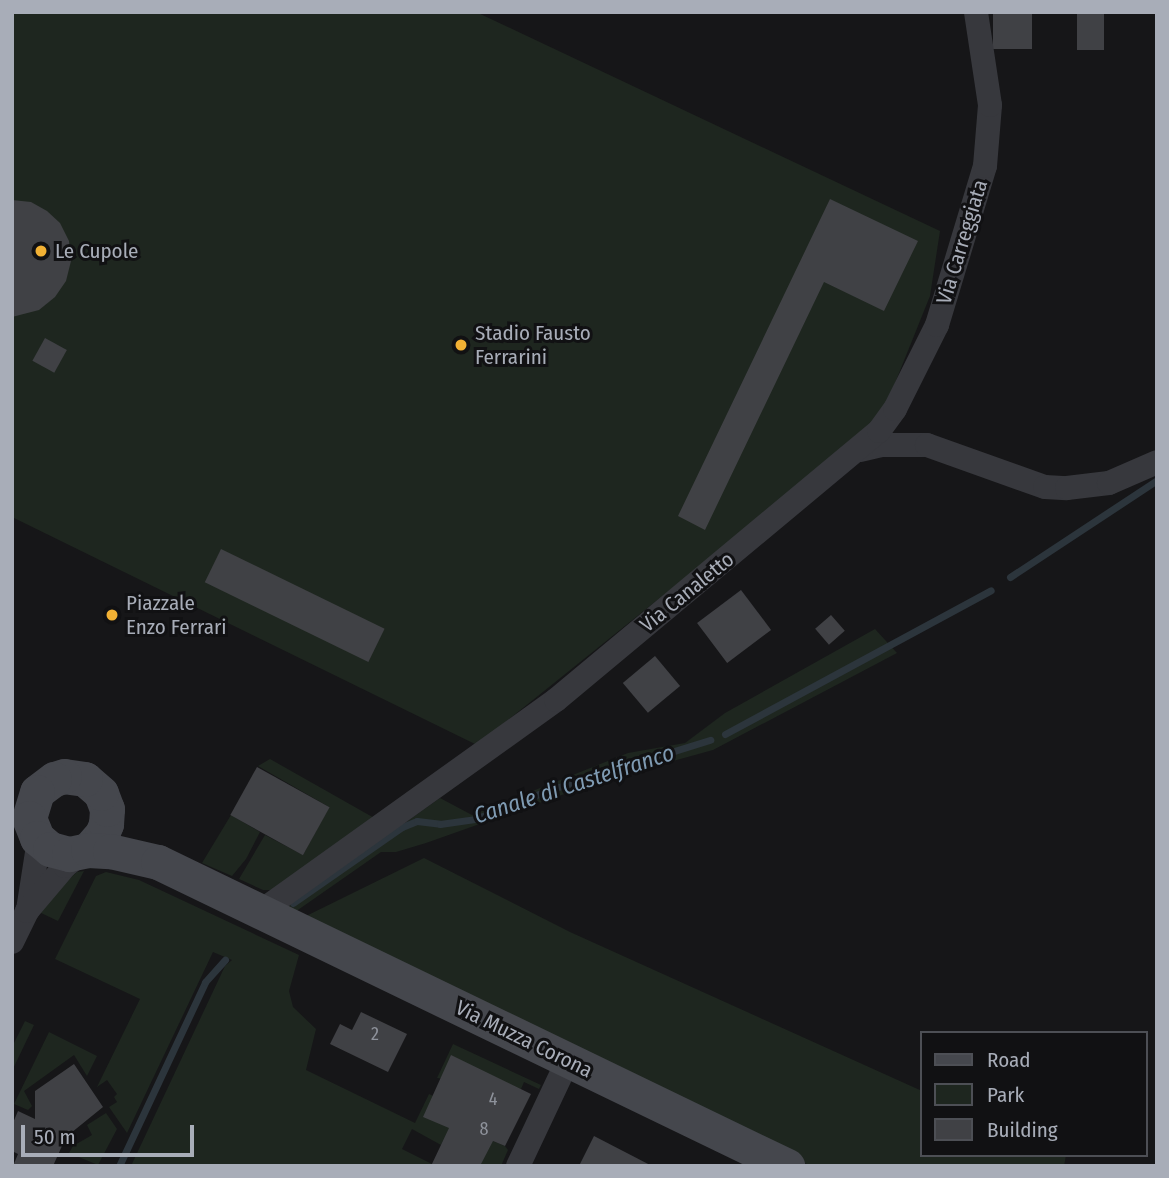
<!DOCTYPE html>
<style>
body{margin:0}
#map{position:relative;width:1169px;height:1178px;overflow:hidden;background:#161618;font-family:"Fira Sans Condensed",sans-serif}
div>[style]{position:absolute}
[style*='--x']{left:calc(var(--x)*1px);top:calc(var(--y)*1px);width:calc(var(--w)*1px);rotate:calc(var(--a)*1deg)}
.green>*{inset:0;background:#1e261f}
.stream>*{height:7px;margin:-3.5px;padding:0 3.5px;transform-origin:3.5px;border-radius:3.5px;background:#2c353c}
.building>*{inset:0;background:#404145;transform-origin:0 0}
.street>*{height:24px;margin:-12px;padding:0 12px;transform-origin:12px;border-radius:12px;background:#37383d}
.secondary>*{height:35px;margin:-17.5px;padding:0 17.5px;transform-origin:17.5px;border-radius:17.5px;background:#45474d}
.dots>*{width:19px;height:19px;translate:-50% -50%;box-sizing:border-box;border:4px solid #111113;border-radius:50%}
span{translate:-50% -50%;white-space:nowrap;text-align:center;line-height:1.15;-webkit-text-stroke:6px #111113;paint-order:stroke}
.number-label{font-size:18px;color:#8e929b}
.number-label span{-webkit-text-stroke-width:0}
.street-label{font-size:21px;color:#a8adb8}
.poi-label{font-size:21px;color:#a8adb8}
.left{translate:0 -50%;text-align:left}
.water-label{font-size:23px;color:#7f9bb3;font-style:italic}
.frame{position:absolute;inset:0;border:14px solid #a8adb8;pointer-events:none}
.legend{position:absolute;left:920px;top:1031px;width:228px;height:126px;box-sizing:border-box;background:#111113;border:2px solid #4d4f55;margin:0;padding:9px 12px;list-style:none;font-size:21px;color:#a8adb8}
.legend li{display:flex;align-items:center;gap:14px;height:35px}
.legend b{width:35px;border:2px solid #4d4f55}
.scale{position:absolute;left:21px;top:1125px;width:173px;height:32px;box-sizing:border-box;border:4px solid #a8adb8;border-top:0;padding-left:9px;font-size:21px;line-height:24px;white-space:nowrap;color:#a8adb8;-webkit-text-stroke:5px #111113;paint-order:stroke}
</style>
<div id="map">
<div class="green">
<div style="clip-path:polygon(12px 12px,476px 12px,940px 231px,930px 296px,891px 393px,875px 425px,477px 745px,12px 517px)"></div>
<div style="clip-path:polygon(875px 629px,897px 653px,713px 750px,604px 780px,426px 843px,396px 852px,381px 852px,295px 912px,285px 908px,440px 798px,472px 815px,628px 753px,685px 743px,725px 713px)"></div>
<div style="clip-path:polygon(270px 759px,376px 819px,273px 890px,263px 890px,239px 879px,265px 835px,303px 855px,329px 807px,258px 766px)"></div>
<div style="clip-path:polygon(231px 815px,260px 832px,246px 859px,232px 876px,202px 863px)"></div>
<div style="clip-path:polygon(424px 858px,570px 932px,922px 1091px,922px 1155px,1066px 1155px,1064px 1166px,811px 1166px,300px 919px)"></div>
<div style="clip-path:polygon(84px 871px,58px 921px,39px 912px,52px 894px,77px 872px)"></div>
<div style="clip-path:polygon(106px 872px,139px 880px,299px 955px,289px 991px,293px 1007px,316px 1029px,306px 1070px,415px 1123px,429px 1094px,459px 1108px,493px 1141px,505px 1146px,508px 1150px,501px 1166px,485px 1166px,443px 1141px,441px 1145px,412px 1129px,402px 1149px,436px 1166px,131px 1166px,225px 966px,232px 960px,213px 952px,127px 1133px,109px 1107px,117px 1102px,114px 1097px,117px 1094px,107px 1080px,97px 1087px,140px 999px,55px 959px,96px 876px)"></div>
<div style="clip-path:polygon(25px 1021px,34px 1025px,12px 1071px,12px 1047px)"></div>
<div style="clip-path:polygon(49px 1032px,97px 1056px,87px 1076px,74px 1055px,24px 1091px,32px 1106px,28px 1110px,14px 1104px)"></div>
<div style="clip-path:polygon(453px 1044px,541px 1085px,539px 1089px,524px 1082px,521px 1089px,437px 1078px)"></div>
<div style="clip-path:polygon(106px 1113px,117px 1129px,98px 1165px,69px 1153px,73px 1146px,92px 1135px,87px 1125px)"></div>
</div>
<div class="stream">
<div style="--x:1010;--y:577;--w:176;--a:-33.4"></div>
<div style="--x:725;--y:734;--w:302;--a:-28.4"></div>
<div style="--x:293;--y:903;--w:133;--a:-34.9"></div>
<div style="--x:402;--y:827;--w:16;--a:-22"></div>
<div style="--x:417;--y:821;--w:23;--a:7"></div>
<div style="--x:440;--y:824;--w:35;--a:-8"></div>
<div style="--x:475;--y:819;--w:79;--a:-21.4"></div>
<div style="--x:549;--y:790;--w:169;--a:-17.3"></div>
<div style="--x:119;--y:1166;--w:203;--a:-64.9"></div>
<div style="--x:205;--y:982;--w:30;--a:-48"></div>
</div>
<div class="building">
<div style="left:993px;top:12px;width:39px;height:37px"></div>
<div style="left:1077px;top:12px;width:27px;height:38px"></div>
<div style="clip-path:polygon(830px 199px,918px 241px,884px 311px,824px 282px,705px 530px,678px 516px)"></div>
<div style="clip-path:polygon(12px 200px,31px 202px,47px 211px,60px 223px,69px 241px,71px 261px,66px 281px,55px 297px,39px 310px,12px 317px)"></div>
<div style="left:45px;top:338px;width:25px;height:26px;rotate:29deg"></div>
<div style="left:221px;top:549px;width:182px;height:37px;rotate:26deg"></div>
<div style="left:741px;top:590px;width:50px;height:55px;rotate:53deg"></div>
<div style="left:831px;top:615px;width:21px;height:21px;rotate:49deg"></div>
<div style="left:655px;top:656px;width:39px;height:42px;rotate:50deg"></div>
<div style="left:257px;top:767px;width:83px;height:55px;rotate:29deg"></div>
<div style="clip-path:polygon(361px 1012px,407px 1034px,388px 1072px,330px 1044px,340px 1024px,352px 1030px)"></div>
<div style="clip-path:polygon(451px 1055px,531px 1094px,505px 1146px,493px 1141px,480px 1166px,431px 1166px,449px 1128px,423px 1117px)"></div>
<div style="clip-path:polygon(74px 1064px,103px 1107px,66px 1137px,53px 1166px,13px 1166px,18px 1154px,12px 1151px,12px 1125px,18px 1111px,35px 1119px,35px 1091px)"></div>
<div style="clip-path:polygon(594px 1136px,652px 1166px,579px 1166px)"></div>
</div>
<div class="street">
<div style="--x:860;--y:450;--w:22;--a:-13"></div>
<div style="--x:881;--y:445;--w:46;--a:0"></div>
<div style="--x:927;--y:445;--w:125;--a:19.6"></div>
<div style="--x:1045;--y:487;--w:22;--a:3"></div>
<div style="--x:1067;--y:488;--w:42;--a:-6.8"></div>
<div style="--x:1109;--y:483;--w:52;--a:-23.6"></div>
<div style="--x:28;--y:910;--w:71;--a:-81.1"></div>
<div style="--x:260;--y:912;--w:364;--a:-35.6"></div>
<div style="--x:556;--y:700;--w:420;--a:-39.8"></div>
<div style="--x:879;--y:431;--w:27;--a:-54"></div>
<div style="--x:895;--y:409;--w:94;--a:-63.4"></div>
<div style="--x:937;--y:325;--w:166;--a:-73.2"></div>
<div style="--x:985;--y:166;--w:61;--a:-85.3"></div>
<div style="--x:990;--y:105;--w:94;--a:-98.6"></div>
<div style="--x:12;--y:942;--w:34;--a:-64"></div>
<div style="--x:27;--y:911;--w:59;--a:-49.8"></div>
<div style="--x:65;--y:866;--w:24;--a:-38"></div>
<div style="--x:518;--y:1166;--w:117;--a:-64.7"></div>
</div>
<div class="secondary">
<div style="--x:88;--y:850;--w:21;--a:-49"></div>
<div style="--x:102;--y:834;--w:11;--a:-68"></div>
<div style="--x:106;--y:824;--w:15;--a:-86"></div>
<div style="--x:107;--y:809;--w:17;--a:-111"></div>
<div style="--x:101;--y:793;--w:21;--a:-139"></div>
<div style="--x:85;--y:779;--w:21;--a:-172"></div>
<div style="--x:64;--y:776;--w:10;--a:163"></div>
<div style="--x:54;--y:779;--w:21;--a:143"></div>
<div style="--x:37;--y:792;--w:27;--a:107"></div>
<div style="--x:29;--y:818;--w:22;--a:68"></div>
<div style="--x:37;--y:838;--w:17;--a:40"></div>
<div style="--x:50;--y:849;--w:20;--a:15"></div>
<div style="--x:69;--y:854;--w:19;--a:-12"></div>
<div style="--x:88;--y:850;--w:22;--a:3"></div>
<div style="--x:110;--y:851;--w:49;--a:12.9"></div>
<div style="--x:158;--y:862;--w:699;--a:25.79"></div>
</div>
<div class="dots">
<div style="left:41px;top:251px;background:#f2b134"></div>
<div style="left:461px;top:345px;background:#f2b134"></div>
<div style="left:112px;top:615px;background:#f2b134"></div>
</div>
<div class="number-label">
<span style="left:375px;top:1034px">2</span>
<span style="left:493px;top:1099px">4</span>
<span style="left:484px;top:1129px">8</span>
</div>
<div class="street-label">
<span style="left:962px;top:242px;rotate:-73deg">Via Carreggiata</span>
<span style="left:687px;top:592px;rotate:-39deg">Via Canaletto</span>
<span style="left:524px;top:1039px;rotate:26deg">Via Muzza Corona</span>
</div>
<div class="poi-label">
<span class="left" style="left:55px;top:251px">Le Cupole</span>
<span class="left" style="left:475px;top:345px">Stadio Fausto<br>Ferrarini</span>
<span class="left" style="left:126px;top:615px">Piazzale<br>Enzo Ferrari</span>
</div>
<div class="water-label">
<span style="left:574px;top:784px;rotate:-18deg">Canale di Castelfranco</span>
</div>
<div class="frame"></div>
<ul class="legend">
<li><b style="height:9px;background:#45474d"></b>Road</li>
<li><b style="height:19px;background:#1e261f"></b>Park</li>
<li><b style="height:19px;background:#404145"></b>Building</li>
</ul>
<div class="scale">50 m</div>
</div>
